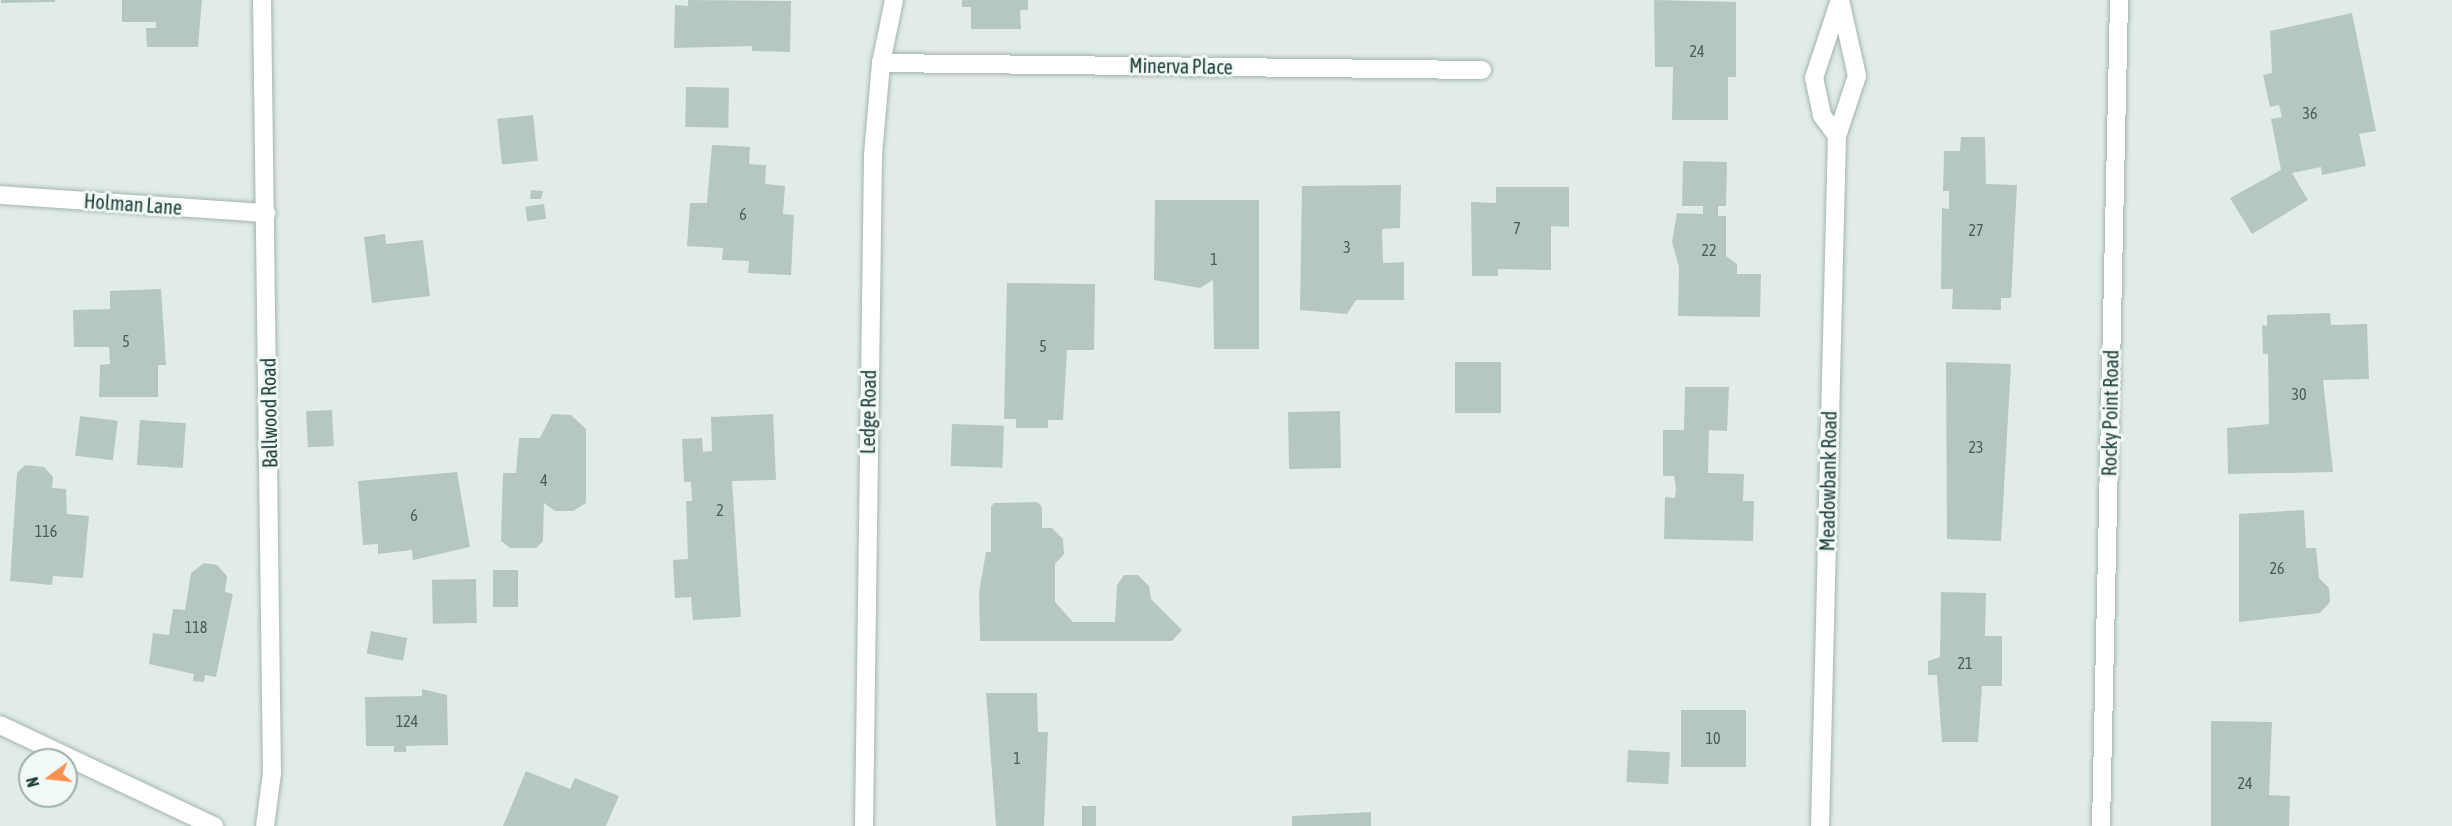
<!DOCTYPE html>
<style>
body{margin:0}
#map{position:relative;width:2452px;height:826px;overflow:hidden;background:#e1ece9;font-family:"Asap Condensed",sans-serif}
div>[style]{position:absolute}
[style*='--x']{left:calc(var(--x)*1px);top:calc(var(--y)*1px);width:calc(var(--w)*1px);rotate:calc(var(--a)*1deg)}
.building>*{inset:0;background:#b6c7c2;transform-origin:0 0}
.roads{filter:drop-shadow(0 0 2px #a3b4b1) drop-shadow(0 0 2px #a3b4b1)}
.minor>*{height:18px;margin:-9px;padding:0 9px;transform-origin:9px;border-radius:9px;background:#fff}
span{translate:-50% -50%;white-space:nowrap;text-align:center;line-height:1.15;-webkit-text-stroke:6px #f1f9f6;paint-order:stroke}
.number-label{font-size:16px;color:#46605c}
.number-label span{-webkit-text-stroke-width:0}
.street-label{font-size:20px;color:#203e3a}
.north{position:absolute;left:18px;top:748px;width:60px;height:60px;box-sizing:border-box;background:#f1f9f6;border:2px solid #9daeab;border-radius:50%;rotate:255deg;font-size:16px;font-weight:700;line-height:24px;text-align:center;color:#203e3a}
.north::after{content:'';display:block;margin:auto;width:21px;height:27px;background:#fa9051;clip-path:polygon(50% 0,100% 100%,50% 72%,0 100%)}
</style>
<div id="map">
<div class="building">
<div style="clip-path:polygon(1px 0,55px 0,55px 2px,1px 3px)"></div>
<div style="clip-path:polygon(122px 0,202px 0,198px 47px,147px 47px,146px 28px,156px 28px,156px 22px,122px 22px)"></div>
<div style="clip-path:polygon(688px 0,791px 1px,790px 52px,752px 51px,752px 46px,674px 48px,675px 5px,688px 6px)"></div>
<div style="clip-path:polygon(962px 0,1028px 0,1028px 10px,1020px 10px,1021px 29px,971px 29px,971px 7px,962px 7px)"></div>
<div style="clip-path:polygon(1654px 0,1736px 2px,1736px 77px,1728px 77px,1728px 120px,1672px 120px,1673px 67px,1655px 67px)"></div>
<div style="clip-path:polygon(2352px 13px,2376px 131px,2359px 134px,2366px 166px,2322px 175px,2321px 167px,2292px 173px,2308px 200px,2252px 234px,2230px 198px,2281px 170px,2271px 119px,2282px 117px,2279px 105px,2270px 107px,2263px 75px,2272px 73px,2270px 31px)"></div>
<div style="left:686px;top:87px;width:43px;height:40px;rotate:1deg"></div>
<div style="left:533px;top:115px;width:46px;height:36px;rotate:84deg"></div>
<div style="clip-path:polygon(1961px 137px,1985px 137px,1986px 184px,2017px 185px,2011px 298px,2001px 298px,2001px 310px,1952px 309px,1953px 289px,1941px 289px,1942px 208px,1949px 209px,1949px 191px,1943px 191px,1944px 151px,1960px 151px)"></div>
<div style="clip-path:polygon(712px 145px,750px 147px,749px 164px,766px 165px,765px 184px,785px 186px,783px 214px,794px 215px,791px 275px,748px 273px,749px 261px,722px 260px,723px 248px,687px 246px,690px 203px,707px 203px)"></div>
<div style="clip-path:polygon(1683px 161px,1727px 162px,1726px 206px,1718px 206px,1718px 216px,1726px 216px,1726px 256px,1737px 264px,1737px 274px,1761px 274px,1760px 317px,1678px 316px,1679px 267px,1672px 242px,1677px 213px,1703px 214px,1703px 206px,1682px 206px)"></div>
<div style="clip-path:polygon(1401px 185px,1400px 228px,1382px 229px,1383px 263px,1404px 262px,1404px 300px,1356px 300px,1347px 314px,1300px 310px,1302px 186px)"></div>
<div style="clip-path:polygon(1496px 187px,1569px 187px,1569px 227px,1551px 226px,1551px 270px,1498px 269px,1498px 276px,1472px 276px,1471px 202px,1496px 203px)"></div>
<div style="clip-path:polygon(531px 190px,543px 191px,541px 199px,530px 199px)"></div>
<div style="clip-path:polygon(1155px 200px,1259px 200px,1259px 349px,1214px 349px,1213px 280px,1200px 288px,1154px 280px)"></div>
<div style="left:544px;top:204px;width:15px;height:19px;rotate:82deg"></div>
<div style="clip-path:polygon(385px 234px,386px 244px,423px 240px,430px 296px,372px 303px,364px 237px)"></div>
<div style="clip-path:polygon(1007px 283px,1095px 284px,1094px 350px,1067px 350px,1063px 420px,1048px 420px,1048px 428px,1016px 428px,1016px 419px,1004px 419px)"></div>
<div style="clip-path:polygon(161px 289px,166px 365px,158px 365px,158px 397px,99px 397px,100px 365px,110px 364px,109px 347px,74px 347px,73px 310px,110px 309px,110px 291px)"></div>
<div style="clip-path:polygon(2330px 313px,2331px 325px,2367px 324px,2369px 379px,2323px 380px,2333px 472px,2228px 474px,2227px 428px,2269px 424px,2268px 354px,2263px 354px,2262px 325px,2267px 326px,2267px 315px)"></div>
<div style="left:1455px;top:362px;width:46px;height:51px"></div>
<div style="clip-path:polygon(1946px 362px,2011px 364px,2001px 541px,1947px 539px)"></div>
<div style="clip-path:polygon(1685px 387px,1729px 387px,1727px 431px,1709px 430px,1708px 473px,1744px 474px,1743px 501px,1754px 501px,1753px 541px,1664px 539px,1665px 497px,1675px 498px,1676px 487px,1674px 476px,1663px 476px,1663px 430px,1684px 430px)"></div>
<div style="left:332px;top:410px;width:36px;height:26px;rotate:87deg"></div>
<div style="left:1340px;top:411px;width:57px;height:52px;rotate:89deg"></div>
<div style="clip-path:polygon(552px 414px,571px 415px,586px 429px,586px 503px,573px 511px,555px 511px,544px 503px,543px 541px,536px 548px,510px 548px,501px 541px,503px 473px,516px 473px,519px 438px,540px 438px)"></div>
<div style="clip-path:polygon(773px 414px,776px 480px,732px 481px,741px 617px,693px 620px,691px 597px,675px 598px,673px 560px,688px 559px,686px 501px,692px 501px,691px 482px,684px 482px,682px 439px,702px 438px,703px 452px,712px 451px,711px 417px)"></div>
<div style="left:80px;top:416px;width:38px;height:40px;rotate:7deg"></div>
<div style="left:140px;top:420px;width:46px;height:45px;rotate:4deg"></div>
<div style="left:952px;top:424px;width:52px;height:42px;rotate:2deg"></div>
<div style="clip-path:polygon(25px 465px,44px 467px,53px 477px,52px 488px,66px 489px,67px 514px,89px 516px,83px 578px,53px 576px,52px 585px,10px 581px,17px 473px)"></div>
<div style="clip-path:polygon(457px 472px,470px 547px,413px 560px,412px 550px,378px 554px,378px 544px,363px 545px,358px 481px)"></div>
<div style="clip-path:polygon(1037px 502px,1042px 507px,1042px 528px,1052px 528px,1063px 539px,1064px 554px,1055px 564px,1055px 602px,1073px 622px,1115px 622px,1117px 585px,1124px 575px,1138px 575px,1149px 586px,1151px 599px,1182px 630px,1172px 641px,980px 641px,979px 592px,986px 552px,991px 552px,991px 507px,994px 503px)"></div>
<div style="clip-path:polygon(2304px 510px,2306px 548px,2316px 548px,2319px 578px,2329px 588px,2330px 602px,2320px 613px,2239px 622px,2239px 514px)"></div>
<div style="clip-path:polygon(204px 563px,217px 565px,227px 576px,225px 592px,233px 594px,216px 677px,205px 675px,204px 682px,193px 681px,194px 674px,149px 664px,153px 633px,169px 635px,173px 609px,185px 610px,191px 573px)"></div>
<div style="left:493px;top:570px;width:25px;height:37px"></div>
<div style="left:476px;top:579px;width:44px;height:44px;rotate:89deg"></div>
<div style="clip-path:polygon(1941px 592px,1986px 593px,1985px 636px,2002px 636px,2002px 686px,1982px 686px,1978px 742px,1942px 742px,1937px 675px,1928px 675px,1928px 661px,1940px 657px)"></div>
<div style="left:371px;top:631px;width:37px;height:23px;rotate:11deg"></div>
<div style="clip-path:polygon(422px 689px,447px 695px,448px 745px,406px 746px,406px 752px,394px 752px,394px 746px,366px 746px,365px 697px,422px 696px)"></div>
<div style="clip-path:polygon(986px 693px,1037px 693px,1038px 732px,1048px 732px,1044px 826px,996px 826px)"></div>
<div style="left:1681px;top:710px;width:65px;height:57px"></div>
<div style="clip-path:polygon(2211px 721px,2272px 722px,2269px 795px,2290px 796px,2289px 826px,2211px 826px)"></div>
<div style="left:1628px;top:750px;width:42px;height:32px;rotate:3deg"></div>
<div style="clip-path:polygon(526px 771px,570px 789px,575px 778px,619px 796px,606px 826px,503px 826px)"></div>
<div style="left:1082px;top:806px;width:14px;height:20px"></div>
<div style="clip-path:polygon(1371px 812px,1371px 826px,1292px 826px,1292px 816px)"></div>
</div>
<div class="roads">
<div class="minor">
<div style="--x:262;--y:0;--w:773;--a:89.26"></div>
<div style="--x:272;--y:773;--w:53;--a:97.5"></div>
<div style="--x:881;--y:63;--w:601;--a:0.67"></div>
<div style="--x:1837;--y:136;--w:26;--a:-126"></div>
<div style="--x:1822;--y:115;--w:38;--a:-102"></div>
<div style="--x:1814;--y:78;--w:82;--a:-71.6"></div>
<div style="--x:0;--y:195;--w:267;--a:3.9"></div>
<div style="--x:0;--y:725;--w:237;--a:25.3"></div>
<div style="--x:864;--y:826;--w:671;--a:-89.23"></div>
<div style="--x:873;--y:155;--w:92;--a:-85"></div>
<div style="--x:881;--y:63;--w:64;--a:-78.3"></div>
<div style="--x:1820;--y:826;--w:690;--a:-88.59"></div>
<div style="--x:1837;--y:136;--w:63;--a:-71.6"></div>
<div style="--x:1857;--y:76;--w:78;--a:-102.6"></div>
<div style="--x:2101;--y:826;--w:826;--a:-88.75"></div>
</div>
</div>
<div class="number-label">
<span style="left:1697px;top:51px">24</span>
<span style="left:2310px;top:113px">36</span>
<span style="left:743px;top:214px">6</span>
<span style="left:1517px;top:228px">7</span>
<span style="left:1976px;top:230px">27</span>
<span style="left:1347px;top:247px">3</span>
<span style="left:1709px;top:250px">22</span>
<span style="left:1214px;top:259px">1</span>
<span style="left:126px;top:341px">5</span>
<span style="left:1043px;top:346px">5</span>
<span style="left:2299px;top:394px">30</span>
<span style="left:1976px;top:447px">23</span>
<span style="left:544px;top:480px">4</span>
<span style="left:720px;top:510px">2</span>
<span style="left:414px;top:515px">6</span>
<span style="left:46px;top:531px">116</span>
<span style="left:2277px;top:568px">26</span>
<span style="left:196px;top:627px">118</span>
<span style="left:1965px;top:663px">21</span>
<span style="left:407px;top:721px">124</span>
<span style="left:1713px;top:738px">10</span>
<span style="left:1017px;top:758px">1</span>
<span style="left:2245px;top:783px">24</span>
</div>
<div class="street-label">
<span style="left:1181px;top:66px;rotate:1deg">Minerva Place</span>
<span style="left:133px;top:204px;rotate:4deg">Holman Lane</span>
<span style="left:868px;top:412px;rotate:-89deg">Ledge Road</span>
<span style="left:269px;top:413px;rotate:-91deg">Ballwood Road</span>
<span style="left:2110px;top:413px;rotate:-89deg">Rocky Point Road</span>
<span style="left:1828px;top:481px;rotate:-89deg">Meadowbank Road</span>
</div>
<div class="north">N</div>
</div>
